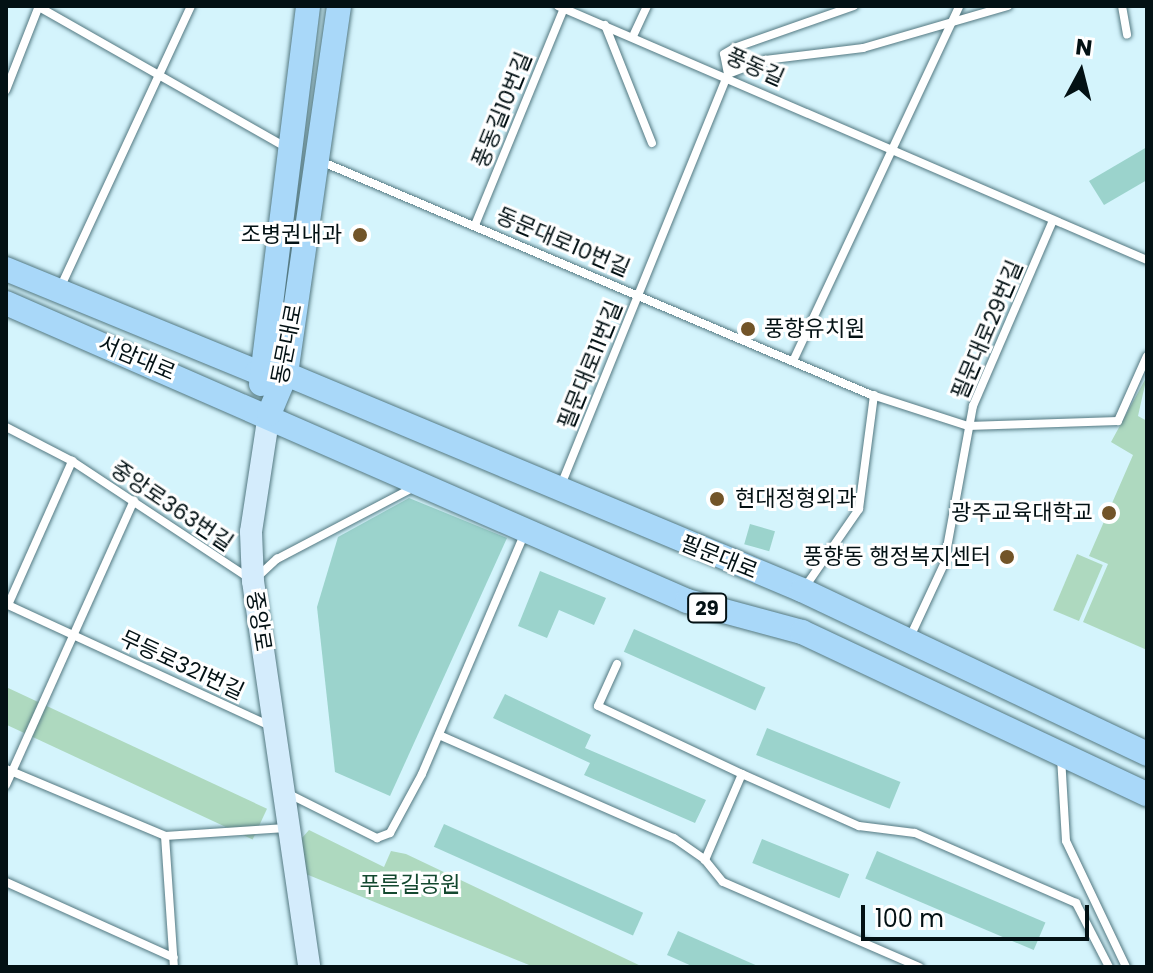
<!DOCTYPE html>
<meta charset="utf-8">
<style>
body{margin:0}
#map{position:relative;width:1153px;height:973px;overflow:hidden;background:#d4f4fc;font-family:Poppins,"Noto Sans KR",sans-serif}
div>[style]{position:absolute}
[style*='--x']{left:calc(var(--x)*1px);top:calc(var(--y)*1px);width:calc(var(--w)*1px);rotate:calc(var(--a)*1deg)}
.green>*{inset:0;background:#aed9bf;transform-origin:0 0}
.building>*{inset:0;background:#9bd3cc;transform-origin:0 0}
.roads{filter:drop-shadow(0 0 2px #537881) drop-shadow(0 0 2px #537881)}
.service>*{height:8px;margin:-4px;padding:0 4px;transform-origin:4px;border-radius:4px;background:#fff}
.secondary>*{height:22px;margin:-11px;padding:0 11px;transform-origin:11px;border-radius:11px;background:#d4ecfc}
.primary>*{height:24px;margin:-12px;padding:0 12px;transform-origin:12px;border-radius:12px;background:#a9d8f9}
.dots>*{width:22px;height:22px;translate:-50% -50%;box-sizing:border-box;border:4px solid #fff;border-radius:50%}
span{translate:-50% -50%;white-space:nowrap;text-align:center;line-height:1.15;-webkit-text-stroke:6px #fff;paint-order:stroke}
.shield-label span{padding:2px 6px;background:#fff;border:2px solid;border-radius:6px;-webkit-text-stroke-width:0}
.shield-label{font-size:20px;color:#031114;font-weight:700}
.street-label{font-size:22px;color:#031114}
.poi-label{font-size:22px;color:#031114}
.right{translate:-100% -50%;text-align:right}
.left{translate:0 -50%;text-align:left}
.park-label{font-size:22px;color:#13482f}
.frame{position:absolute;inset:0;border:8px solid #031114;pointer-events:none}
.north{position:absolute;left:1041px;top:32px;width:80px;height:80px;-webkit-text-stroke:6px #fff;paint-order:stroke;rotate:7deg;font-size:22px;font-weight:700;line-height:32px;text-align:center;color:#031114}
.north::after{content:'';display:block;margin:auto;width:28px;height:36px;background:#031114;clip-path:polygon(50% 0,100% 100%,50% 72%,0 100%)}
.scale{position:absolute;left:861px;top:905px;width:228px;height:36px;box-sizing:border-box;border:4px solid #031114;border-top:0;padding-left:10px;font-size:24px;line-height:28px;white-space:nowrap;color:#031114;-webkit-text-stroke:6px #fff;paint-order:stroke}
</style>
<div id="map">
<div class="green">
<div style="clip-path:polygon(1147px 376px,1138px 416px,1147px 421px,1147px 650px,1083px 622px,1108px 564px,1089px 556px,1133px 455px,1111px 442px)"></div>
<div style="left:1077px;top:554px;width:28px;height:61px;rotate:23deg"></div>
<div style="left:6px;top:687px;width:288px;height:34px;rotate:25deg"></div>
<div style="clip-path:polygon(309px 830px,384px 867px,391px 851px,406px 854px,643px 967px,534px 967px,301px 872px,301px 839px)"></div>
</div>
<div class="building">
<div style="clip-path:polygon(1147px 147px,1147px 180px,1104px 205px,1089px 181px)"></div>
<div style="clip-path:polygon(409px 498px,507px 538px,390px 796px,335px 772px,317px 607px,338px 537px)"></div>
<div style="left:750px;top:524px;width:26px;height:21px;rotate:16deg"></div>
<div style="clip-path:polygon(540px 571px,606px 598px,594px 625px,559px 610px,547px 638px,518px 626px)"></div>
<div style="left:634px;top:629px;width:144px;height:25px;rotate:24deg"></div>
<div style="clip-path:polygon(505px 694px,591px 735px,585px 748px,706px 800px,695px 823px,584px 775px,590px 763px,493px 718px)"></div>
<div style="left:767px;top:728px;width:144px;height:29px;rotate:22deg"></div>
<div style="left:444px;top:824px;width:218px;height:25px;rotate:24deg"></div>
<div style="left:762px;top:839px;width:94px;height:26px;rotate:22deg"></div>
<div style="left:877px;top:851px;width:183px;height:30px;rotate:23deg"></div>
<div style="clip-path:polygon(678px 931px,760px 967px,694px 967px,667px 955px)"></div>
</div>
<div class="roads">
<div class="service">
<div style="--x:558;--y:6;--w:641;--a:23.33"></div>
<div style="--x:1122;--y:6;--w:29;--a:80"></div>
<div style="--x:39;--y:7;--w:283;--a:29.6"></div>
<div style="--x:605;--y:25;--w:127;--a:68.3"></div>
<div style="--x:634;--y:34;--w:31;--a:-65"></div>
<div style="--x:728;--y:74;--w:40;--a:-21"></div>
<div style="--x:765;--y:60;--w:99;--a:-7"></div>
<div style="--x:863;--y:48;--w:151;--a:-16.2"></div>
<div style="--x:728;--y:74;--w:20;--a:-101"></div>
<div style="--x:724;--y:54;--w:12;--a:-31"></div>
<div style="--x:734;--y:48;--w:127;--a:-19.3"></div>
<div style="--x:6;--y:90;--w:90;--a:-68.6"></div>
<div style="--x:318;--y:160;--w:599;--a:23.01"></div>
<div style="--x:869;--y:394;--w:104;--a:17.9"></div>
<div style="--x:968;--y:426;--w:150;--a:-1.9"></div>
<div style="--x:1118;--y:421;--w:71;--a:-66"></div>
<div style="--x:475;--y:225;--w:232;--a:-67.7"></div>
<div style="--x:61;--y:286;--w:309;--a:-65.1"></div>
<div style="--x:794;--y:359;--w:390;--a:-64.9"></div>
<div style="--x:6;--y:427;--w:74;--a:27.3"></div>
<div style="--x:72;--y:461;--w:217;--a:33.5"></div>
<div style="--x:253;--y:581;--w:33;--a:-43"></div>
<div style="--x:277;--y:559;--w:155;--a:-27.7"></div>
<div style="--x:561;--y:485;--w:444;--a:-67.9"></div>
<div style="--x:805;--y:587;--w:95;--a:-55.3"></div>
<div style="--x:859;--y:509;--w:115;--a:-82.5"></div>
<div style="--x:6;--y:604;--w:291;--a:24.8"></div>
<div style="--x:8;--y:605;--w:158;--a:-66"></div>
<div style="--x:910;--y:637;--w:81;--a:-65"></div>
<div style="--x:944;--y:564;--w:161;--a:-79.6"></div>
<div style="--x:973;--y:406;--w:202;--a:-66.7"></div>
<div style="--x:617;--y:664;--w:46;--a:114.3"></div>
<div style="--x:598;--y:706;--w:159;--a:25.3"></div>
<div style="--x:742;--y:774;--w:94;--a:113.3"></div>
<div style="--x:705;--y:860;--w:28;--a:51"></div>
<div style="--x:723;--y:882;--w:214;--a:23.4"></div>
<div style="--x:439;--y:735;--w:257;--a:23.7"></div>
<div style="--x:674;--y:838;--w:38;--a:35"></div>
<div style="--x:1061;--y:757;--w:84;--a:86.6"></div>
<div style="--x:1066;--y:841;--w:140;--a:64.5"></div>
<div style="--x:6;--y:769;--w:173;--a:22.8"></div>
<div style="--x:165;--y:836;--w:121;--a:-3.8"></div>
<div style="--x:742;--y:774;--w:128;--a:24"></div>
<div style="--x:859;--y:826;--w:56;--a:7.1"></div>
<div style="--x:915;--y:833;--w:176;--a:23.5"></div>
<div style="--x:1076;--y:903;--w:72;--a:62.7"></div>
<div style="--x:6;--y:785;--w:312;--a:-65.8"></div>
<div style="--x:287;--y:793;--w:101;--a:26.6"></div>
<div style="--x:377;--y:838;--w:14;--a:-21"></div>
<div style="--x:390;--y:833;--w:67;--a:-61.5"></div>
<div style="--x:422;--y:774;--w:260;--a:-66.9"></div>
<div style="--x:165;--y:836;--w:131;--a:86.1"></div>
<div style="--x:6;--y:882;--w:184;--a:24.3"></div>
</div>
<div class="secondary">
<div style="--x:269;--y:414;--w:119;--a:98.7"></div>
<div style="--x:251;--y:532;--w:49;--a:87.7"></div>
<div style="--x:253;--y:581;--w:390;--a:81.7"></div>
</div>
<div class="primary">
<div style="--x:6;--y:269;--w:271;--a:22.3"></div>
<div style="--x:257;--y:372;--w:29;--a:4"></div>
<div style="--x:286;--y:374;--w:559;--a:22.71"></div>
<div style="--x:802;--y:590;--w:382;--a:25.4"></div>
<div style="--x:6;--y:303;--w:743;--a:23.63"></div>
<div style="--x:687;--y:601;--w:119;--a:15.1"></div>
<div style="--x:802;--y:632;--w:381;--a:25.2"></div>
<div style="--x:261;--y:384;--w:381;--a:-82.9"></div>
<div style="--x:269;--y:414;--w:43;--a:-67"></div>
<div style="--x:286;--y:374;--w:372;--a:-81.8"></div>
</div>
</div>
<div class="dots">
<div style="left:360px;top:235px;background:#725428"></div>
<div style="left:748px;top:329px;background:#725428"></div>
<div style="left:717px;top:499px;background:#725428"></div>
<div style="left:1109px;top:513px;background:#725428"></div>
<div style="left:1007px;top:557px;background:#725428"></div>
</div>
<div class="shield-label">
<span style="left:707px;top:608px">29</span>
</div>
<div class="street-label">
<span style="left:755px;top:67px;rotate:24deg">풍동길</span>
<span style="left:502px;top:110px;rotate:-68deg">풍동길10번길</span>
<span style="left:563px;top:242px;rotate:23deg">동문대로10번길</span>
<span style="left:987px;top:330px;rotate:-67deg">필문대로29번길</span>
<span style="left:287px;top:344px;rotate:-79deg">동문대로</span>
<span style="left:137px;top:358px;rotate:23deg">서암대로</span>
<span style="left:590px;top:365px;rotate:-68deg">필문대로11번길</span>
<span style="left:172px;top:506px;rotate:34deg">중앙로363번길</span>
<span style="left:719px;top:557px;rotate:22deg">필문대로</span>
<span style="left:259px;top:621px;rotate:81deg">중앙로</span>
<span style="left:182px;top:665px;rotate:25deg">무등로321번길</span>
</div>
<div class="poi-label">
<span class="right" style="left:342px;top:235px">조병권내과</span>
<span class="left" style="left:764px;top:329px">풍향유치원</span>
<span class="left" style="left:735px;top:499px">현대정형외과</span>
<span class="right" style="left:1093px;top:513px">광주교육대학교</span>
<span class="right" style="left:991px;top:557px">풍향동 행정복지센터</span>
</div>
<div class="park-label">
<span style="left:410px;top:885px">푸른길공원</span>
</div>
<div class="frame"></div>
<div class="north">N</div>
<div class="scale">100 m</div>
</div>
